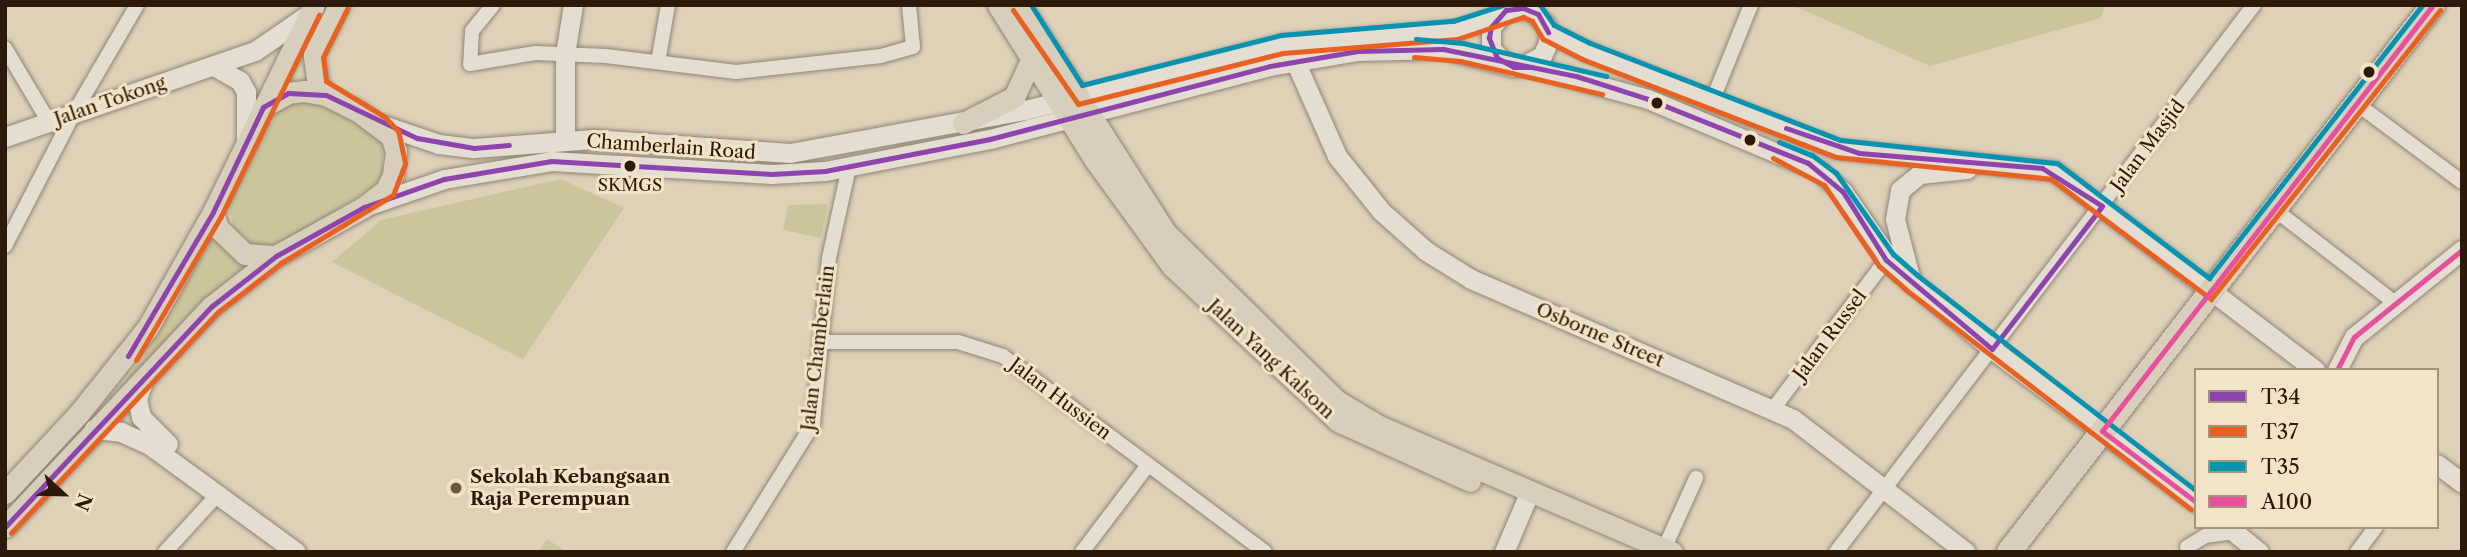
<!DOCTYPE html>
<style>
body{margin:0}
#map{position:relative;width:2467px;height:557px;overflow:hidden;background:#ded1b8;font-family:"Libre Caslon Text",serif}
div>[style]{position:absolute}
[style*='--x']{left:calc(var(--x)*1px);top:calc(var(--y)*1px);width:calc(var(--w)*1px);rotate:calc(var(--a)*1deg)}
.green>*{inset:0;background:#cbc59c}
.roads{filter:drop-shadow(0 0 2px #8f8575) drop-shadow(0 0 2px #8f8575)}
.street>*{height:14px;margin:-7px;padding:0 7px;transform-origin:7px;border-radius:7px;background:#e4ddd1}
.secondary>*{height:19px;margin:-9.5px;padding:0 9.5px;transform-origin:9.5px;border-radius:9.5px;background:#e4ddd1}
.primary>*{height:21px;margin:-10.5px;padding:0 10.5px;transform-origin:10.5px;border-radius:10.5px;background:#d8cebc}
.highway>*{height:24px;margin:-12px;padding:0 12px;transform-origin:12px;border-radius:12px;background:#d8cebc}
.bus-1>*{height:5px;margin:-2.5px;padding:0 2.5px;transform-origin:2.5px;border-radius:2.5px;background:#8e44ad}
.bus-2>*{height:5px;margin:-2.5px;padding:0 2.5px;transform-origin:2.5px;border-radius:2.5px;background:#e86121}
.bus-3>*{height:5px;margin:-2.5px;padding:0 2.5px;transform-origin:2.5px;border-radius:2.5px;background:#0793b0}
.bus-4>*{height:5px;margin:-2.5px;padding:0 2.5px;transform-origin:2.5px;border-radius:2.5px;background:#e6509d}
.dots>*{width:19px;height:19px;translate:-50% -50%;box-sizing:border-box;border:4px solid #f3e4c7;border-radius:50%}
span{translate:-50% -50%;white-space:nowrap;text-align:center;line-height:1.15;-webkit-text-stroke:6px #f3e4c7;paint-order:stroke}
.bus-label{font-size:17px;color:#2d1909}
.street-label{font-size:19px;color:#2d1909}
.poi-label{font-size:19px;color:#2d1909;font-weight:700}
.left{translate:0 -50%;text-align:left}
.frame{position:absolute;inset:0;border:7px solid #2d1909;pointer-events:none}
.legend{position:absolute;left:2194px;top:368px;width:245px;height:161px;box-sizing:border-box;background:#f3e4c7;border:2px solid #a4937b;margin:0;padding:9px 12px;list-style:none;font-size:21px;color:#2d1909}
.legend li{display:flex;align-items:center;gap:14px;height:35px}
.legend b{width:35px;border:2px solid #a4937b}
.north{position:absolute;left:28px;top:459px;width:70px;height:70px;-webkit-text-stroke:5px #f3e4c7;paint-order:stroke;rotate:112deg;font-size:19px;font-weight:700;line-height:28px;text-align:center;color:#2d1909}
.north::after{content:'';display:block;margin:auto;width:24px;height:32px;background:#2d1909;clip-path:polygon(50% 0,100% 100%,50% 72%,0 100%)}
</style>
<div id="map">
<div class="green">
<div style="clip-path:polygon(1792px 5px,2105px 5px,2101px 18px,1930px 66px)"></div>
<div style="clip-path:polygon(294px 101px,317px 101px,374px 131px,383px 143px,382px 175px,372px 188px,301px 232px,268px 248px,254px 246px,234px 230px,229px 206px,277px 111px)"></div>
<div style="clip-path:polygon(561px 179px,624px 208px,523px 359px,332px 262px,381px 220px)"></div>
<div style="clip-path:polygon(828px 204px,821px 238px,783px 230px,788px 205px)"></div>
<div style="clip-path:polygon(213px 230px,250px 263px,122px 386px,161px 329px)"></div>
<div style="clip-path:polygon(547px 539px,567px 552px,538px 552px)"></div>
</div>
<div class="roads">
<div class="street">
<div style="--x:493;--y:5;--w:33;--a:129"></div>
<div style="--x:472;--y:31;--w:33;--a:93"></div>
<div style="--x:470;--y:64;--w:66;--a:-9.6"></div>
<div style="--x:535;--y:53;--w:71;--a:2.4"></div>
<div style="--x:606;--y:56;--w:131;--a:7"></div>
<div style="--x:736;--y:72;--w:146;--a:-6.3"></div>
<div style="--x:881;--y:56;--w:33;--a:-16"></div>
<div style="--x:913;--y:47;--w:42;--a:-95.4"></div>
<div style="--x:5;--y:48;--w:86;--a:59.3"></div>
<div style="--x:658;--y:62;--w:58;--a:-80"></div>
<div style="--x:1713;--y:99;--w:101;--a:-68"></div>
<div style="--x:2356;--y:103;--w:132;--a:36.7"></div>
<div style="--x:2274;--y:209;--w:153;--a:37.8"></div>
<div style="--x:5;--y:246;--w:150;--a:-62.6"></div>
<div style="--x:74;--y:113;--w:125;--a:-59.7"></div>
<div style="--x:821;--y:342;--w:137;--a:0"></div>
<div style="--x:958;--y:342;--w:47;--a:17.3"></div>
<div style="--x:1003;--y:356;--w:327;--a:36.8"></div>
<div style="--x:1773;--y:409;--w:187;--a:-52.8"></div>
<div style="--x:1665;--y:547;--w:76;--a:-65.8"></div>
<div style="--x:2187;--y:547;--w:21;--a:-31"></div>
<div style="--x:2205;--y:536;--w:29;--a:-8"></div>
<div style="--x:165;--y:552;--w:80;--a:-47.5"></div>
<div style="--x:733;--y:552;--w:151;--a:-58"></div>
<div style="--x:813;--y:424;--w:167;--a:-84.5"></div>
<div style="--x:829;--y:258;--w:93;--a:-77.6"></div>
<div style="--x:1082;--y:552;--w:109;--a:-52.8"></div>
<div style="--x:1836;--y:552;--w:688;--a:-52.61"></div>
<div style="--x:2357;--y:552;--w:31;--a:-53"></div>
</div>
<div class="secondary">
<div style="--x:1548;--y:32;--w:42;--a:26.6"></div>
<div style="--x:1586;--y:51;--w:270;--a:21.3"></div>
<div style="--x:1838;--y:149;--w:217;--a:5.8"></div>
<div style="--x:2054;--y:171;--w:328;--a:37.3"></div>
<div style="--x:1295;--y:61;--w:104;--a:66.1"></div>
<div style="--x:1337;--y:156;--w:70;--a:51.3"></div>
<div style="--x:1381;--y:211;--w:60;--a:41.6"></div>
<div style="--x:1426;--y:251;--w:53;--a:31.9"></div>
<div style="--x:1471;--y:279;--w:351;--a:23.5"></div>
<div style="--x:1793;--y:419;--w:218;--a:37.6"></div>
<div style="--x:214;--y:66;--w:30;--a:30"></div>
<div style="--x:240;--y:81;--w:13;--a:61"></div>
<div style="--x:246;--y:92;--w:47;--a:90"></div>
<div style="--x:1528;--y:66;--w:124;--a:15.4"></div>
<div style="--x:1648;--y:99;--w:186;--a:22.8"></div>
<div style="--x:1819;--y:171;--w:32;--a:41"></div>
<div style="--x:1843;--y:192;--w:96;--a:55.2"></div>
<div style="--x:1898;--y:271;--w:122;--a:39.7"></div>
<div style="--x:1992;--y:349;--w:255;--a:36.9"></div>
<div style="--x:380;--y:124;--w:62;--a:18.7"></div>
<div style="--x:439;--y:144;--w:35;--a:7"></div>
<div style="--x:474;--y:148;--w:120;--a:-4.3"></div>
<div style="--x:594;--y:139;--w:196;--a:4.1"></div>
<div style="--x:790;--y:153;--w:239;--a:-10.4"></div>
<div style="--x:1025;--y:110;--w:265;--a:-14.4"></div>
<div style="--x:1282;--y:44;--w:174;--a:-4.6"></div>
<div style="--x:1455;--y:30;--w:44;--a:-17.2"></div>
<div style="--x:5;--y:137;--w:264;--a:-19"></div>
<div style="--x:255;--y:51;--w:67;--a:-34.6"></div>
<div style="--x:565;--y:140;--w:86;--a:-90"></div>
<div style="--x:565;--y:54;--w:50;--a:-80.7"></div>
<div style="--x:369;--y:205;--w:79;--a:-19.1"></div>
<div style="--x:444;--y:179;--w:109;--a:-9.5"></div>
<div style="--x:551;--y:161;--w:221;--a:3.4"></div>
<div style="--x:772;--y:174;--w:53;--a:-3.2"></div>
<div style="--x:825;--y:171;--w:168;--a:-11"></div>
<div style="--x:990;--y:139;--w:289;--a:-14.6"></div>
<div style="--x:1270;--y:66;--w:89;--a:-9.7"></div>
<div style="--x:1358;--y:51;--w:85;--a:-1.3"></div>
<div style="--x:1443;--y:49;--w:73;--a:14.2"></div>
<div style="--x:1514;--y:67;--w:7;--a:0"></div>
<div style="--x:1521;--y:67;--w:24;--a:-28"></div>
<div style="--x:1542;--y:56;--w:17;--a:-66"></div>
<div style="--x:1549;--y:40;--w:15;--a:-101"></div>
<div style="--x:1546;--y:25;--w:21;--a:-135"></div>
<div style="--x:1531;--y:10;--w:25;--a:180"></div>
<div style="--x:1506;--y:10;--w:23;--a:131"></div>
<div style="--x:1491;--y:27;--w:22;--a:90"></div>
<div style="--x:1491;--y:49;--w:21;--a:45"></div>
<div style="--x:1911;--y:281;--w:64;--a:-104.5"></div>
<div style="--x:1895;--y:219;--w:29;--a:-80"></div>
<div style="--x:1900;--y:190;--w:26;--a:-39"></div>
<div style="--x:1920;--y:174;--w:47;--a:-6.1"></div>
<div style="--x:2337;--y:370;--w:37;--a:-63"></div>
<div style="--x:2354;--y:337;--w:139;--a:-38.9"></div>
<div style="--x:145;--y:376;--w:24;--a:109"></div>
<div style="--x:137;--y:399;--w:18;--a:77"></div>
<div style="--x:141;--y:417;--w:38;--a:45"></div>
<div style="--x:94;--y:429;--w:27;--a:6"></div>
<div style="--x:121;--y:432;--w:30;--a:24"></div>
<div style="--x:148;--y:444;--w:183;--a:36.1"></div>
<div style="--x:2437;--y:464;--w:31;--a:37"></div>
<div style="--x:2228;--y:527;--w:40;--a:39"></div>
<div style="--x:1504;--y:552;--w:66;--a:-66.9"></div>
</div>
<div class="primary">
<div style="--x:998;--y:5;--w:183;--a:58"></div>
<div style="--x:1095;--y:160;--w:131;--a:54"></div>
<div style="--x:1172;--y:266;--w:227;--a:43"></div>
<div style="--x:1338;--y:421;--w:145;--a:24.4"></div>
<div style="--x:1020;--y:5;--w:269;--a:57.4"></div>
<div style="--x:1165;--y:232;--w:241;--a:44.5"></div>
<div style="--x:1337;--y:401;--w:49;--a:30.8"></div>
<div style="--x:1379;--y:426;--w:319;--a:23.3"></div>
<div style="--x:326;--y:95;--w:13;--a:-129"></div>
<div style="--x:318;--y:85;--w:30;--a:-98"></div>
<div style="--x:314;--y:55;--w:56;--a:-63.4"></div>
<div style="--x:963;--y:123;--w:57;--a:-27"></div>
<div style="--x:1014;--y:97;--w:38;--a:-65"></div>
<div style="--x:213;--y:212;--w:17;--a:73"></div>
<div style="--x:218;--y:228;--w:37;--a:44"></div>
<div style="--x:245;--y:254;--w:31;--a:4"></div>
<div style="--x:276;--y:256;--w:101;--a:-29.1"></div>
<div style="--x:364;--y:207;--w:28;--a:-38"></div>
<div style="--x:386;--y:190;--w:17;--a:-65"></div>
<div style="--x:393;--y:175;--w:24;--a:-83"></div>
<div style="--x:396;--y:151;--w:16;--a:-108"></div>
<div style="--x:391;--y:136;--w:40;--a:-143"></div>
<div style="--x:359;--y:112;--w:37;--a:-153"></div>
<div style="--x:326;--y:95;--w:22;--a:-170"></div>
<div style="--x:304;--y:91;--w:16;--a:173"></div>
<div style="--x:288;--y:93;--w:29;--a:151"></div>
<div style="--x:5;--y:493;--w:110;--a:-47.2"></div>
<div style="--x:80;--y:412;--w:109;--a:-51.3"></div>
<div style="--x:148;--y:327;--w:132;--a:-60.5"></div>
<div style="--x:213;--y:212;--w:230;--a:-64"></div>
<div style="--x:5;--y:527;--w:303;--a:-46.9"></div>
<div style="--x:212;--y:306;--w:81;--a:-38"></div>
</div>
<div class="highway">
<div style="--x:2009;--y:552;--w:692;--a:-52.22"></div>
</div>
</div>
<div class="bus-1">
<div style="--x:1532;--y:67;--w:18;--a:180"></div>
<div style="--x:1514;--y:67;--w:19;--a:-152"></div>
<div style="--x:1497;--y:58;--w:22;--a:-112"></div>
<div style="--x:1489;--y:38;--w:11;--a:-80"></div>
<div style="--x:1491;--y:27;--w:23;--a:-49"></div>
<div style="--x:1506;--y:10;--w:17;--a:-7"></div>
<div style="--x:1523;--y:8;--w:16;--a:22"></div>
<div style="--x:1538;--y:14;--w:21;--a:61"></div>
<div style="--x:1786;--y:128;--w:77;--a:18.9"></div>
<div style="--x:1859;--y:153;--w:184;--a:4.7"></div>
<div style="--x:2042;--y:168;--w:71;--a:32.3"></div>
<div style="--x:1992;--y:349;--w:180;--a:-52.4"></div>
<div style="--x:128;--y:356;--w:167;--a:-59.4"></div>
<div style="--x:213;--y:212;--w:116;--a:-64.5"></div>
<div style="--x:263;--y:107;--w:29;--a:-29"></div>
<div style="--x:288;--y:93;--w:38;--a:3"></div>
<div style="--x:326;--y:95;--w:101;--a:25.3"></div>
<div style="--x:417;--y:138;--w:58;--a:10"></div>
<div style="--x:474;--y:148;--w:35;--a:-5"></div>
<div style="--x:5;--y:527;--w:303;--a:-46.9"></div>
<div style="--x:212;--y:306;--w:81;--a:-38"></div>
<div style="--x:276;--y:256;--w:101;--a:-29.1"></div>
<div style="--x:364;--y:207;--w:85;--a:-19.3"></div>
<div style="--x:444;--y:179;--w:109;--a:-9.5"></div>
<div style="--x:551;--y:161;--w:221;--a:3.4"></div>
<div style="--x:772;--y:174;--w:53;--a:-3.2"></div>
<div style="--x:825;--y:171;--w:168;--a:-11"></div>
<div style="--x:990;--y:139;--w:289;--a:-14.6"></div>
<div style="--x:1270;--y:66;--w:89;--a:-9.7"></div>
<div style="--x:1358;--y:51;--w:85;--a:-1.3"></div>
<div style="--x:1443;--y:49;--w:136;--a:11.5"></div>
<div style="--x:1576;--y:76;--w:76;--a:17.7"></div>
<div style="--x:1648;--y:99;--w:172;--a:21.8"></div>
<div style="--x:1808;--y:163;--w:45;--a:39.6"></div>
<div style="--x:1843;--y:192;--w:80;--a:57.7"></div>
<div style="--x:1886;--y:260;--w:138;--a:40"></div>
</div>
<div class="bus-2">
<div style="--x:1013;--y:10;--w:114;--a:55.3"></div>
<div style="--x:1078;--y:104;--w:211;--a:-14"></div>
<div style="--x:1283;--y:53;--w:175;--a:-4.6"></div>
<div style="--x:1457;--y:39;--w:70;--a:-18.4"></div>
<div style="--x:1523;--y:17;--w:10;--a:24"></div>
<div style="--x:1532;--y:21;--w:21;--a:59"></div>
<div style="--x:1543;--y:39;--w:44;--a:27.1"></div>
<div style="--x:1582;--y:59;--w:272;--a:21.1"></div>
<div style="--x:1836;--y:157;--w:216;--a:5.8"></div>
<div style="--x:2051;--y:179;--w:200;--a:36.9"></div>
<div style="--x:2211;--y:299;--w:369;--a:-51.6"></div>
<div style="--x:1414;--y:57;--w:46;--a:5"></div>
<div style="--x:1460;--y:61;--w:146;--a:13.1"></div>
<div style="--x:1773;--y:158;--w:58;--a:27.9"></div>
<div style="--x:1824;--y:185;--w:98;--a:55.8"></div>
<div style="--x:1879;--y:266;--w:35;--a:41"></div>
<div style="--x:1905;--y:289;--w:361;--a:37.6"></div>
<div style="--x:136;--y:360;--w:167;--a:-59.4"></div>
<div style="--x:221;--y:216;--w:224;--a:-64"></div>
<div style="--x:11;--y:533;--w:303;--a:-46.9"></div>
<div style="--x:218;--y:312;--w:80;--a:-37.9"></div>
<div style="--x:281;--y:263;--w:131;--a:-31.3"></div>
<div style="--x:393;--y:195;--w:34;--a:-69"></div>
<div style="--x:405;--y:163;--w:33;--a:-102"></div>
<div style="--x:398;--y:131;--w:19;--a:-133"></div>
<div style="--x:385;--y:117;--w:69;--a:-148.6"></div>
<div style="--x:326;--y:81;--w:24;--a:-97"></div>
<div style="--x:323;--y:57;--w:54;--a:-63.4"></div>
</div>
<div class="bus-3">
<div style="--x:1031;--y:5;--w:95;--a:57.5"></div>
<div style="--x:1082;--y:85;--w:205;--a:-14.1"></div>
<div style="--x:1281;--y:35;--w:173;--a:-4.7"></div>
<div style="--x:1453;--y:21;--w:52;--a:-17.7"></div>
<div style="--x:1540;--y:5;--w:24;--a:55"></div>
<div style="--x:1554;--y:25;--w:40;--a:26.6"></div>
<div style="--x:1590;--y:43;--w:268;--a:21.2"></div>
<div style="--x:1840;--y:140;--w:218;--a:6.1"></div>
<div style="--x:2057;--y:163;--w:191;--a:37.1"></div>
<div style="--x:2209;--y:278;--w:346;--a:-52"></div>
<div style="--x:1416;--y:39;--w:47;--a:4.9"></div>
<div style="--x:1463;--y:43;--w:147;--a:13"></div>
<div style="--x:1779;--y:142;--w:35;--a:22"></div>
<div style="--x:1812;--y:155;--w:30;--a:37"></div>
<div style="--x:1836;--y:173;--w:99;--a:54.9"></div>
<div style="--x:1893;--y:254;--w:32;--a:41"></div>
<div style="--x:1917;--y:275;--w:353;--a:37.7"></div>
</div>
<div class="bus-4">
<div style="--x:2337;--y:370;--w:37;--a:-63"></div>
<div style="--x:2354;--y:337;--w:139;--a:-38.9"></div>
<div style="--x:2196;--y:502;--w:118;--a:-142.9"></div>
<div style="--x:2102;--y:431;--w:539;--a:-52.15"></div>
</div>
<div class="dots">
<div style="left:2369px;top:72px;background:#2d1909"></div>
<div style="left:1657px;top:103px;background:#2d1909"></div>
<div style="left:1750px;top:140px;background:#2d1909"></div>
<div style="left:630px;top:166px;background:#2d1909"></div>
<div style="left:456px;top:488px;background:#6b5946"></div>
</div>
<div class="bus-label">
<span style="left:630px;top:186px">SKMGS</span>
</div>
<div class="street-label">
<span style="left:110px;top:101px;rotate:-19deg">Jalan Tokong</span>
<span style="left:2148px;top:146px;rotate:-53deg">Jalan Masjid</span>
<span style="left:671px;top:147px;rotate:4deg">Chamberlain Road</span>
<span style="left:1600px;top:335px;rotate:23deg">Osborne Street</span>
<span style="left:1830px;top:335px;rotate:-53deg">Jalan Russel</span>
<span style="left:818px;top:348px;rotate:-83deg">Jalan Chamberlain</span>
<span style="left:1271px;top:359px;rotate:43deg">Jalan Yang Kalsom</span>
<span style="left:1060px;top:399px;rotate:37deg">Jalan Hussien</span>
</div>
<div class="poi-label">
<span class="left" style="left:470px;top:488px">Sekolah Kebangsaan<br>Raja Perempuan</span>
</div>
<div class="frame"></div>
<ul class="legend">
<li><b style="height:9px;background:#8e44ad"></b>T34</li>
<li><b style="height:9px;background:#e86121"></b>T37</li>
<li><b style="height:9px;background:#0793b0"></b>T35</li>
<li><b style="height:9px;background:#e6509d"></b>A100</li>
</ul>
<div class="north">N</div>
</div>
